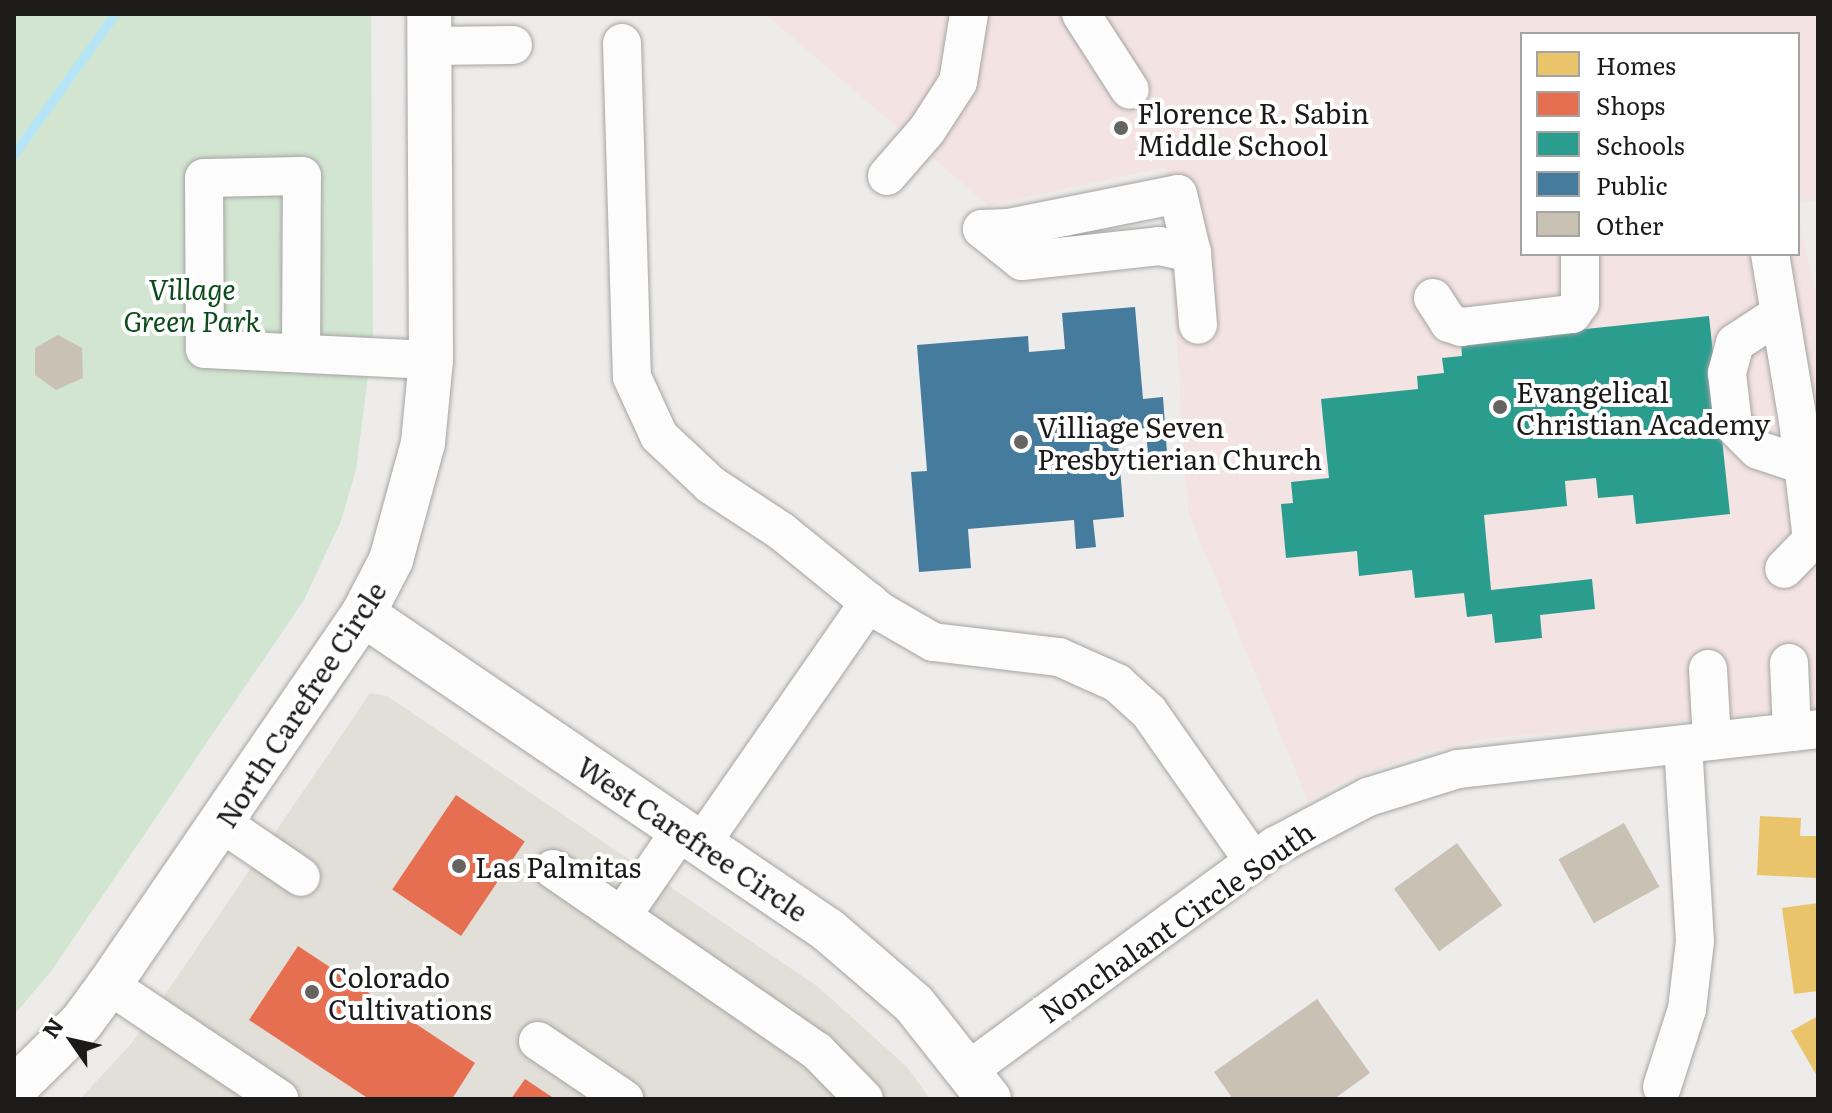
<!DOCTYPE html>
<style>
body{margin:0}
#map{position:relative;width:1832px;height:1113px;overflow:hidden;background:#eeecea;font-family:Literata,serif}
div>[style]{position:absolute}
[style*='--x']{left:calc(var(--x)*1px);top:calc(var(--y)*1px);width:calc(var(--w)*1px);rotate:calc(var(--a)*1deg)}
.built>*{inset:0;background:#e2ded8}
.education>*{inset:0;background:#f3e3e3}
.green>*{inset:0;background:#d1e5d1}
.homes>*{inset:0;background:#e9c46a}
.shops>*{inset:0;background:#e76f51;transform-origin:0 0}
.schools>*{inset:0;background:#2a9d8f}
.public>*{inset:0;background:#457b9d}
.stream>*{height:9px;margin:-4.5px;padding:0 4.5px;transform-origin:4.5px;border-radius:4.5px;background:#b5e5f7}
.building>*{inset:0;background:#c9c2b4;transform-origin:0 0}
.roads{filter:drop-shadow(0 0 2px #a5a4a2) drop-shadow(0 0 2px #a5a4a2)}
.minor>*{height:38px;margin:-19px;padding:0 19px;transform-origin:19px;border-radius:19px;background:#fcfcfc}
.major>*{height:44px;margin:-22px;padding:0 22px;transform-origin:22px;border-radius:22px;background:#fcfcfc}
.dots>*{width:22px;height:22px;translate:-50% -50%;box-sizing:border-box;border:4px solid #fff;border-radius:50%}
span{translate:-50% -50%;white-space:nowrap;text-align:center;line-height:1.15;-webkit-text-stroke:8px #fff;paint-order:stroke}
.poi-label{font-size:28px;color:#1c1b1a}
.left{translate:0 -50%;text-align:left}
.park-label{font-size:28px;color:#0b4c1a;font-style:italic}
.street-label{font-size:28px;color:#1c1b1a}
.frame{position:absolute;inset:0;border:16px solid #1c1b1a;pointer-events:none}
.legend{position:absolute;left:1520px;top:32px;width:280px;height:224px;box-sizing:border-box;background:#fff;border:2px solid #a4a4a3;margin:0;padding:10px 14px;list-style:none;font-size:24px;color:#1c1b1a}
.legend li{display:flex;align-items:center;gap:16px;height:40px}
.legend b{width:40px;border:2px solid #a4a4a3}
.north{position:absolute;left:32px;top:1001px;width:80px;height:80px;-webkit-text-stroke:6px #fff;paint-order:stroke;rotate:304deg;font-size:22px;font-weight:700;line-height:32px;text-align:center;color:#1c1b1a}
.north::after{content:'';display:block;margin:auto;width:28px;height:36px;background:#1c1b1a;clip-path:polygon(50% 0,100% 100%,50% 72%,0 100%)}
</style>
<div id="map">
<div class="built">
<div style="clip-path:polygon(370px 693px,387px 696px,817px 986px,907px 1067px,930px 1099px,80px 1099px,132px 1043px)"></div>
</div>
<div class="education">
<div style="clip-path:polygon(765px 14px,1818px 14px,1818px 200px,1798px 203px,1798px 34px,1522px 34px,1522px 254px,1798px 254px,1798px 217px,1818px 301px,1818px 708px,1482px 739px,1425px 752px,1339px 783px,1308px 801px,1188px 512px,1165px 167px,989px 206px)"></div>
</div>
<div class="green">
<div style="clip-path:polygon(14px 14px,371px 14px,373px 337px,356px 470px,341px 521px,304px 600px,52px 970px,14px 1015px)"></div>
</div>
<div class="homes">
<div style="clip-path:polygon(1760px 816px,1801px 818px,1800px 836px,1818px 836px,1818px 878px,1757px 875px)"></div>
<div style="clip-path:polygon(1818px 903px,1818px 991px,1794px 994px,1782px 908px)"></div>
<div style="clip-path:polygon(1818px 1016px,1818px 1078px,1791px 1031px)"></div>
</div>
<div class="shops">
<div style="left:456px;top:795px;width:83px;height:114px;rotate:34deg"></div>
<div style="clip-path:polygon(298px 946px,475px 1063px,452px 1099px,369px 1099px,249px 1020px)"></div>
<div style="clip-path:polygon(525px 1079px,555px 1099px,511px 1099px)"></div>
</div>
<div class="schools">
<div style="clip-path:polygon(1709px 316px,1730px 514px,1636px 524px,1633px 495px,1598px 498px,1596px 478px,1565px 481px,1567px 506px,1484px 515px,1491px 590px,1592px 579px,1595px 609px,1540px 615px,1542px 638px,1495px 643px,1492px 614px,1467px 617px,1464px 593px,1415px 598px,1412px 570px,1359px 576px,1357px 551px,1286px 558px,1281px 504px,1293px 503px,1291px 482px,1329px 478px,1321px 399px,1418px 389px,1417px 376px,1444px 373px,1442px 358px,1462px 356px,1461px 342px)"></div>
</div>
<div class="public">
<div style="clip-path:polygon(1135px 307px,1143px 399px,1163px 397px,1167px 453px,1148px 455px,1146px 429px,1117px 431px,1124px 517px,1093px 520px,1096px 547px,1076px 549px,1074px 520px,968px 529px,971px 568px,919px 572px,911px 472px,927px 471px,917px 345px,1028px 336px,1029px 352px,1065px 349px,1062px 313px)"></div>
</div>
<div class="stream">
<div style="--x:14;--y:154;--w:173;--a:-54.2"></div>
</div>
<div class="building">
<div style="clip-path:polygon(58px 335px,82px 348px,83px 378px,56px 390px,35px 375px,35px 348px)"></div>
<div style="left:1624px;top:823px;width:73px;height:75px;rotate:61deg"></div>
<div style="left:1457px;top:843px;width:77px;height:78px;rotate:54deg"></div>
<div style="clip-path:polygon(1317px 999px,1370px 1073px,1334px 1099px,1233px 1099px,1214px 1072px)"></div>
</div>
<div class="roads">
<div class="minor">
<div style="--x:1081;--y:14;--w:90;--a:57.2"></div>
<div style="--x:622;--y:43;--w:334;--a:88.3"></div>
<div style="--x:632;--y:377;--w:65;--a:65.4"></div>
<div style="--x:659;--y:436;--w:71;--a:43.3"></div>
<div style="--x:711;--y:485;--w:84;--a:33.3"></div>
<div style="--x:781;--y:531;--w:129;--a:39"></div>
<div style="--x:881;--y:612;--w:60;--a:30"></div>
<div style="--x:933;--y:642;--w:127;--a:6.8"></div>
<div style="--x:1059;--y:657;--w:64;--a:24.1"></div>
<div style="--x:1117;--y:683;--w:43;--a:42.2"></div>
<div style="--x:1149;--y:712;--w:183;--a:55"></div>
<div style="--x:430;--y:46;--w:83;--a:-0.7"></div>
<div style="--x:887;--y:176;--w:61;--a:-49"></div>
<div style="--x:927;--y:130;--w:57;--a:-57.1"></div>
<div style="--x:958;--y:82;--w:69;--a:-80.8"></div>
<div style="--x:982;--y:229;--w:27;--a:-2"></div>
<div style="--x:1009;--y:228;--w:172;--a:-11.4"></div>
<div style="--x:1178;--y:194;--w:61;--a:76.7"></div>
<div style="--x:1192;--y:253;--w:72;--a:85.2"></div>
<div style="--x:982;--y:229;--w:51;--a:38.7"></div>
<div style="--x:1022;--y:261;--w:138;--a:-6.2"></div>
<div style="--x:1159;--y:246;--w:34;--a:12"></div>
<div style="--x:1770;--y:254;--w:169;--a:80.5"></div>
<div style="--x:1798;--y:421;--w:120;--a:83.3"></div>
<div style="--x:1812;--y:540;--w:40;--a:134"></div>
<div style="--x:1433;--y:298;--w:30;--a:57"></div>
<div style="--x:1449;--y:323;--w:13;--a:18"></div>
<div style="--x:1461;--y:327;--w:112;--a:-6.7"></div>
<div style="--x:1572;--y:314;--w:14;--a:-54"></div>
<div style="--x:1580;--y:303;--w:49;--a:-90"></div>
<div style="--x:1778;--y:315;--w:51;--a:146.9"></div>
<div style="--x:1735;--y:343;--w:31;--a:105"></div>
<div style="--x:1727;--y:373;--w:52;--a:83.4"></div>
<div style="--x:1733;--y:425;--w:35;--a:45"></div>
<div style="--x:1758;--y:450;--w:47;--a:18.4"></div>
<div style="--x:301;--y:353;--w:177;--a:-89.7"></div>
<div style="--x:302;--y:176;--w:98;--a:178.8"></div>
<div style="--x:204;--y:178;--w:171;--a:89.7"></div>
<div style="--x:205;--y:349;--w:226;--a:2.8"></div>
<div style="--x:1789;--y:663;--w:69;--a:87.5"></div>
<div style="--x:1708;--y:669;--w:72;--a:86.8"></div>
<div style="--x:223;--y:824;--w:94;--a:34.2"></div>
<div style="--x:701;--y:844;--w:295;--a:-55.2"></div>
<div style="--x:553;--y:869;--w:321;--a:34.6"></div>
<div style="--x:817;--y:1051;--w:67;--a:45.6"></div>
<div style="--x:622;--y:916;--w:104;--a:-55.5"></div>
<div style="--x:109;--y:985;--w:205;--a:33.8"></div>
<div style="--x:538;--y:1041;--w:104;--a:34"></div>
<div style="--x:970;--y:1069;--w:378;--a:-36.2"></div>
<div style="--x:1275;--y:846;--w:105;--a:-27.8"></div>
<div style="--x:1368;--y:797;--w:94;--a:-17.3"></div>
<div style="--x:1458;--y:769;--w:362;--a:-6.3"></div>
<div style="--x:1662;--y:1087;--w:82;--a:-72.2"></div>
<div style="--x:1687;--y:1009;--w:68;--a:-83.3"></div>
<div style="--x:1695;--y:941;--w:197;--a:-93.5"></div>
</div>
<div class="major">
<div style="--x:363;--y:614;--w:562;--a:34.2"></div>
<div style="--x:828;--y:930;--w:113;--a:40.7"></div>
<div style="--x:914;--y:1004;--w:121;--a:51.7"></div>
<div style="--x:14;--y:1089;--w:94;--a:-44.6"></div>
<div style="--x:81;--y:1023;--w:47;--a:-53.6"></div>
<div style="--x:109;--y:985;--w:450;--a:-55.6"></div>
<div style="--x:363;--y:614;--w:61;--a:-62.6"></div>
<div style="--x:391;--y:560;--w:121;--a:-74.7"></div>
<div style="--x:423;--y:443;--w:83;--a:-84.5"></div>
<div style="--x:431;--y:360;--w:346;--a:-90.3"></div>
</div>
</div>
<div class="dots">
<div style="left:1121px;top:128px;background:#666463"></div>
<div style="left:1500px;top:407px;background:#666463"></div>
<div style="left:1021px;top:442px;background:#666463"></div>
<div style="left:459px;top:866px;background:#666463"></div>
<div style="left:312px;top:992px;background:#666463"></div>
</div>
<div class="poi-label">
<span class="left" style="left:1137px;top:128px">Florence R. Sabin<br>Middle School</span>
<span class="left" style="left:1516px;top:407px">Evangelical<br>Christian Academy</span>
<span class="left" style="left:1037px;top:442px">Villiage Seven<br>Presbytierian Church</span>
<span class="left" style="left:475px;top:866px">Las Palmitas</span>
<span class="left" style="left:328px;top:992px">Colorado<br>Cultivations</span>
</div>
<div class="park-label">
<span style="left:192px;top:304px">Village<br>Green Park</span>
</div>
<div class="street-label">
<span style="left:300px;top:704px;rotate:-57deg">North Carefree Circle</span>
<span style="left:693px;top:838px;rotate:34deg">West Carefree Circle</span>
<span style="left:1176px;top:921px;rotate:-35deg">Nonchalant Circle South</span>
</div>
<div class="frame"></div>
<ul class="legend">
<li><b style="height:22px;background:#e9c46a"></b>Homes</li>
<li><b style="height:22px;background:#e76f51"></b>Shops</li>
<li><b style="height:22px;background:#2a9d8f"></b>Schools</li>
<li><b style="height:22px;background:#457b9d"></b>Public</li>
<li><b style="height:22px;background:#c9c2b4"></b>Other</li>
</ul>
<div class="north">N</div>
</div>
